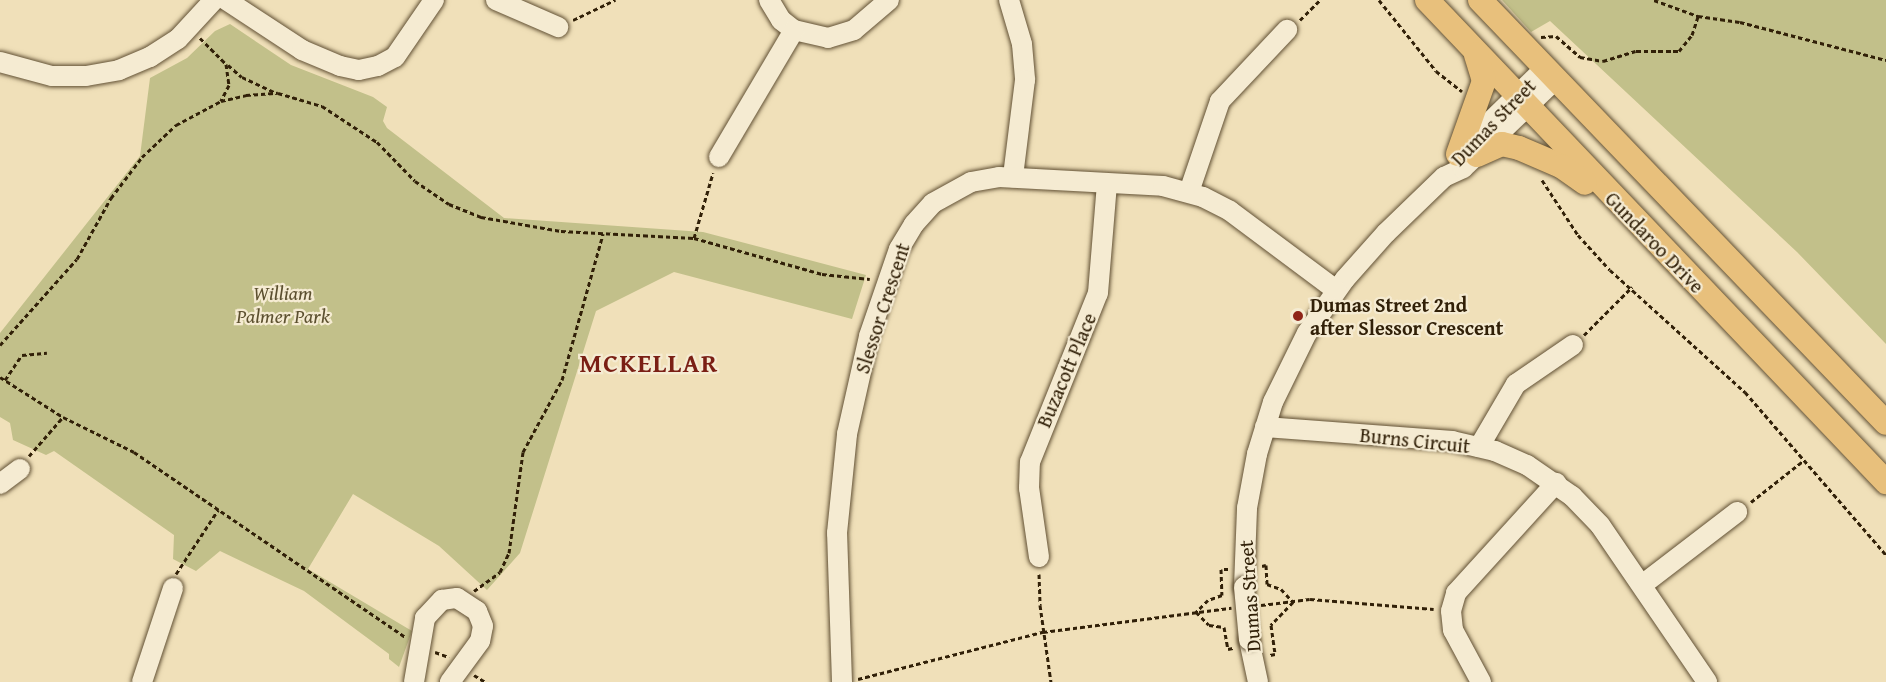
<!DOCTYPE html>
<style>
body{margin:0}
#map{position:relative;width:1886px;height:682px;overflow:hidden;background:#f0e0b9;font-family:"Gentium Book Plus",serif}
div>[style]{position:absolute}
[style*='--x']{left:calc(var(--x)*1px);top:calc(var(--y)*1px);width:calc(var(--w)*1px);rotate:calc(var(--a)*1deg)}
.green>*{inset:0;background:#c2c08a}
.path>*{height:3px;margin-top:-1.5px;transform-origin:0;background:repeating-linear-gradient(90deg,#312008 0 4.5px,transparent 0 7.5px)}
.roads{filter:drop-shadow(0 0 2px #615034) drop-shadow(0 0 2px #615034)}
.minor>*{height:20px;margin:-10px;padding:0 10px;transform-origin:10px;border-radius:10px;background:#f5ebd2}
.major>*{height:24px;margin:-12px;padding:0 12px;transform-origin:12px;border-radius:12px;background:#e8c07c}
.bridges{filter:drop-shadow(0 0 2px #615034) drop-shadow(0 0 2px #615034)}
.minor-bridge>*{height:20px;margin:-10px;padding:0 10px;transform-origin:10px;border-radius:10px;background:#f5ebd2}
.dots>*{width:16px;height:16px;translate:-50% -50%;box-sizing:border-box;border:3px solid #f5ebd2;border-radius:50%}
span{translate:-50% -50%;white-space:nowrap;text-align:center;line-height:1.15;-webkit-text-stroke:4.5px #f5ebd2;paint-order:stroke}
.street-label{font-size:20px;color:#312008}
.park-label{font-size:20px;color:#5c502f;font-style:italic}
.poi-label{font-size:20px;color:#312008;font-weight:700}
.left{translate:0 -50%;text-align:left}
.district-label{font-size:26px;color:#7a1f14;font-weight:700;letter-spacing:1.5px}
</style>
<div id="map">
<div class="green">
<div style="clip-path:polygon(1502px 0,1886px 0,1886px 344px,1797px 252px,1550px 21px,1531px 32px)"></div>
<div style="clip-path:polygon(230px 24px,291px 65px,373px 97px,387px 107px,383px 121px,387px 128px,504px 218px,703px 232px,866px 275px,852px 319px,674px 272px,596px 311px,520px 553px,487px 590px,439px 546px,353px 494px,308px 569px,412px 631px,399px 667px,389px 659px,389px 654px,304px 591px,220px 551px,196px 571px,173px 559px,174px 535px,54px 451px,46px 455px,13px 440px,10px 423px,0 417px,0 333px,140px 156px,150px 78px,187px 58px,215px 31px)"></div>
</div>
<div class="path">
<div style="--x:1379;--y:0;--w:91;--a:51.2"></div>
<div style="--x:1436;--y:71;--w:33;--a:38"></div>
<div style="--x:1654;--y:0;--w:47;--a:20"></div>
<div style="--x:1698;--y:16;--w:42;--a:8.1"></div>
<div style="--x:1740;--y:22;--w:151;--a:14.6"></div>
<div style="--x:573;--y:20;--w:47;--a:-25.5"></div>
<div style="--x:1300;--y:20;--w:28;--a:-45"></div>
<div style="--x:1541;--y:37;--w:15;--a:-4"></div>
<div style="--x:1556;--y:36;--w:32;--a:41"></div>
<div style="--x:1580;--y:57;--w:23;--a:10"></div>
<div style="--x:1603;--y:61;--w:34;--a:-17"></div>
<div style="--x:1636;--y:51;--w:43;--a:0"></div>
<div style="--x:1679;--y:51;--w:21;--a:-51"></div>
<div style="--x:1692;--y:35;--w:20;--a:-72"></div>
<div style="--x:200;--y:38;--w:37;--a:45"></div>
<div style="--x:226;--y:64;--w:21;--a:82"></div>
<div style="--x:229;--y:85;--w:18;--a:117"></div>
<div style="--x:228;--y:65;--w:18;--a:41"></div>
<div style="--x:242;--y:77;--w:38;--a:25"></div>
<div style="--x:1542;--y:180;--w:66;--a:56.8"></div>
<div style="--x:1578;--y:235;--w:47;--a:47.6"></div>
<div style="--x:1610;--y:270;--w:182;--a:42.1"></div>
<div style="--x:1745;--y:392;--w:216;--a:49.1"></div>
<div style="--x:694;--y:238;--w:68;--a:-73.7"></div>
<div style="--x:1584;--y:335;--w:68;--a:-45"></div>
<div style="--x:0;--y:345;--w:115;--a:-48.2"></div>
<div style="--x:77;--y:259;--w:70;--a:-60.9"></div>
<div style="--x:111;--y:198;--w:51;--a:-52.9"></div>
<div style="--x:142;--y:157;--w:47;--a:-43.3"></div>
<div style="--x:176;--y:125;--w:51;--a:-28.1"></div>
<div style="--x:221;--y:101;--w:26;--a:-13"></div>
<div style="--x:246;--y:95;--w:32;--a:-4"></div>
<div style="--x:278;--y:93;--w:46;--a:16.5"></div>
<div style="--x:322;--y:106;--w:66;--a:33.2"></div>
<div style="--x:377;--y:142;--w:54;--a:45.7"></div>
<div style="--x:415;--y:181;--w:41;--a:34.1"></div>
<div style="--x:449;--y:204;--w:35;--a:22"></div>
<div style="--x:481;--y:217;--w:81;--a:9.9"></div>
<div style="--x:561;--y:231;--w:133;--a:3"></div>
<div style="--x:694;--y:238;--w:133;--a:15.7"></div>
<div style="--x:822;--y:274;--w:48;--a:5.9"></div>
<div style="--x:0;--y:377;--w:75;--a:32.4"></div>
<div style="--x:63;--y:417;--w:79;--a:26.2"></div>
<div style="--x:134;--y:452;--w:328;--a:34.3"></div>
<div style="--x:5;--y:380;--w:30;--a:-56"></div>
<div style="--x:22;--y:355;--w:25;--a:-5"></div>
<div style="--x:29;--y:456;--w:52;--a:-48.9"></div>
<div style="--x:1751;--y:502;--w:66;--a:-38.3"></div>
<div style="--x:1262;--y:566;--w:4;--a:-14"></div>
<div style="--x:1266;--y:565;--w:19;--a:87"></div>
<div style="--x:1267;--y:584;--w:15;--a:20"></div>
<div style="--x:1281;--y:589;--w:18;--a:47"></div>
<div style="--x:1293;--y:602;--w:32;--a:134"></div>
<div style="--x:1271;--y:625;--w:29;--a:82"></div>
<div style="--x:1275;--y:654;--w:5;--a:169"></div>
<div style="--x:1228;--y:569;--w:7;--a:180"></div>
<div style="--x:1221;--y:569;--w:26;--a:88"></div>
<div style="--x:1222;--y:595;--w:15;--a:160"></div>
<div style="--x:1208;--y:600;--w:17;--a:135"></div>
<div style="--x:1196;--y:612;--w:18;--a:45"></div>
<div style="--x:1209;--y:625;--w:15;--a:8"></div>
<div style="--x:1224;--y:627;--w:22;--a:80"></div>
<div style="--x:1228;--y:649;--w:5;--a:-11"></div>
<div style="--x:176;--y:574;--w:77;--a:-56.7"></div>
<div style="--x:1039;--y:574;--w:31;--a:88"></div>
<div style="--x:1040;--y:605;--w:78;--a:81.9"></div>
<div style="--x:474;--y:591;--w:32;--a:-36"></div>
<div style="--x:500;--y:572;--w:21;--a:-65"></div>
<div style="--x:509;--y:553;--w:102;--a:-82.1"></div>
<div style="--x:523;--y:452;--w:82;--a:-61.6"></div>
<div style="--x:562;--y:380;--w:152;--a:-74.3"></div>
<div style="--x:1261;--y:605;--w:49;--a:-7"></div>
<div style="--x:1310;--y:599;--w:124;--a:4.6"></div>
<div style="--x:435;--y:652;--w:15;--a:20"></div>
<div style="--x:474;--y:675;--w:13;--a:32"></div>
<div style="--x:858;--y:679;--w:191;--a:-14.3"></div>
<div style="--x:1043;--y:632;--w:190;--a:-7.3"></div>
</div>
<div class="roads">
<div class="minor">
<div style="--x:226;--y:0;--w:91;--a:33.3"></div>
<div style="--x:302;--y:50;--w:41;--a:22.8"></div>
<div style="--x:340;--y:66;--w:19;--a:12"></div>
<div style="--x:359;--y:70;--w:19;--a:-12"></div>
<div style="--x:378;--y:66;--w:19;--a:-28"></div>
<div style="--x:395;--y:57;--w:69;--a:-55.6"></div>
<div style="--x:496;--y:0;--w:68;--a:23.5"></div>
<div style="--x:769;--y:0;--w:23;--a:59"></div>
<div style="--x:781;--y:20;--w:16;--a:38"></div>
<div style="--x:794;--y:30;--w:35;--a:13"></div>
<div style="--x:828;--y:38;--w:27;--a:-17"></div>
<div style="--x:854;--y:30;--w:46;--a:-40.6"></div>
<div style="--x:1009;--y:0;--w:46;--a:73.5"></div>
<div style="--x:1022;--y:44;--w:36;--a:85"></div>
<div style="--x:1025;--y:80;--w:98;--a:97.1"></div>
<div style="--x:0;--y:62;--w:54;--a:15.1"></div>
<div style="--x:52;--y:76;--w:34;--a:0"></div>
<div style="--x:86;--y:76;--w:34;--a:-10"></div>
<div style="--x:119;--y:70;--w:34;--a:-23"></div>
<div style="--x:150;--y:57;--w:33;--a:-33"></div>
<div style="--x:178;--y:39;--w:53;--a:-47.3"></div>
<div style="--x:1459;--y:152;--w:119;--a:-44.3"></div>
<div style="--x:719;--y:157;--w:147;--a:-59.4"></div>
<div style="--x:1189;--y:192;--w:96;--a:-71.2"></div>
<div style="--x:1220;--y:101;--w:98;--a:-46.7"></div>
<div style="--x:1265;--y:427;--w:188;--a:4.3"></div>
<div style="--x:1452;--y:441;--w:44;--a:13.1"></div>
<div style="--x:1495;--y:451;--w:35;--a:24"></div>
<div style="--x:1527;--y:465;--w:55;--a:34.6"></div>
<div style="--x:1572;--y:496;--w:40;--a:46"></div>
<div style="--x:1600;--y:525;--w:190;--a:55.7"></div>
<div style="--x:1479;--y:447;--w:73;--a:-59.6"></div>
<div style="--x:1516;--y:384;--w:69;--a:-34.4"></div>
<div style="--x:0;--y:484;--w:25;--a:-37"></div>
<div style="--x:1039;--y:557;--w:70;--a:-98.2"></div>
<div style="--x:1029;--y:488;--w:26;--a:-88"></div>
<div style="--x:1030;--y:462;--w:182;--a:-68.1"></div>
<div style="--x:1098;--y:293;--w:110;--a:-85.3"></div>
<div style="--x:1642;--y:585;--w:120;--a:-37.5"></div>
<div style="--x:1244;--y:587;--w:79;--a:-87.8"></div>
<div style="--x:1247;--y:508;--w:55;--a:-79.5"></div>
<div style="--x:1257;--y:454;--w:54;--a:-72.9"></div>
<div style="--x:1273;--y:402;--w:77;--a:-63.8"></div>
<div style="--x:1307;--y:333;--w:66;--a:-54.9"></div>
<div style="--x:1345;--y:279;--w:62;--a:-48.3"></div>
<div style="--x:1386;--y:233;--w:81;--a:-44"></div>
<div style="--x:1444;--y:177;--w:21;--a:-25"></div>
<div style="--x:1463;--y:168;--w:127;--a:-43.7"></div>
<div style="--x:1249;--y:640;--w:43;--a:77.9"></div>
<div style="--x:142;--y:682;--w:99;--a:-71.7"></div>
<div style="--x:414;--y:682;--w:65;--a:-80.2"></div>
<div style="--x:425;--y:618;--w:25;--a:-47"></div>
<div style="--x:442;--y:600;--w:15;--a:-8"></div>
<div style="--x:457;--y:598;--w:24;--a:33"></div>
<div style="--x:477;--y:611;--w:16;--a:68"></div>
<div style="--x:483;--y:626;--w:15;--a:101"></div>
<div style="--x:480;--y:641;--w:51;--a:126.2"></div>
<div style="--x:842;--y:682;--w:149;--a:-91.9"></div>
<div style="--x:837;--y:533;--w:100;--a:-84.2"></div>
<div style="--x:847;--y:434;--w:100;--a:-77.3"></div>
<div style="--x:869;--y:336;--w:92;--a:-71"></div>
<div style="--x:899;--y:249;--w:29;--a:-59"></div>
<div style="--x:914;--y:224;--w:28;--a:-48"></div>
<div style="--x:933;--y:203;--w:43;--a:-28.9"></div>
<div style="--x:971;--y:182;--w:28;--a:-10"></div>
<div style="--x:999;--y:177;--w:164;--a:3.1"></div>
<div style="--x:1163;--y:186;--w:41;--a:15.4"></div>
<div style="--x:1203;--y:197;--w:30;--a:27"></div>
<div style="--x:1230;--y:211;--w:132;--a:36.7"></div>
<div style="--x:1481;--y:682;--w:59;--a:-118.3"></div>
<div style="--x:1453;--y:630;--w:19;--a:-96"></div>
<div style="--x:1451;--y:611;--w:19;--a:-74"></div>
<div style="--x:1456;--y:593;--w:149;--a:-47.7"></div>
</div>
<div class="major">
<div style="--x:1427;--y:0;--w:666;--a:46.4"></div>
<div style="--x:1480;--y:0;--w:586;--a:46.17"></div>
<div style="--x:1458;--y:154;--w:77;--a:-70.4"></div>
<div style="--x:1484;--y:81;--w:28;--a:-107"></div>
<div style="--x:1477;--y:155;--w:27;--a:-24"></div>
<div style="--x:1502;--y:144;--w:17;--a:13"></div>
<div style="--x:1519;--y:148;--w:46;--a:23.2"></div>
<div style="--x:1561;--y:166;--w:29;--a:35"></div>
</div>
</div>
<div class="bridges">
<div class="minor-bridge">
<div style="--x:1244;--y:587;--w:53;--a:84.6"></div>
</div>
</div>
<div class="dots">
<div style="left:1298px;top:316px;background:#8f2418"></div>
</div>
<div class="street-label">
<span style="left:1493px;top:122px;rotate:-46deg">Dumas Street</span>
<span style="left:1655px;top:242px;rotate:46deg">Gundaroo Drive</span>
<span style="left:882px;top:308px;rotate:-72deg">Slessor Crescent</span>
<span style="left:1066px;top:370px;rotate:-67deg">Buzacott Place</span>
<span style="left:1415px;top:440px;rotate:6deg">Burns Circuit</span>
<span style="left:1249px;top:596px;rotate:-94deg">Dumas Street</span>
</div>
<div class="park-label">
<span style="left:283px;top:304px">William<br>Palmer Park</span>
</div>
<div class="poi-label">
<span class="left" style="left:1310px;top:316px">Dumas Street 2nd<br>after Slessor Crescent</span>
</div>
<div class="district-label">
<span style="left:649px;top:363px">MCKELLAR</span>
</div>
</div>
